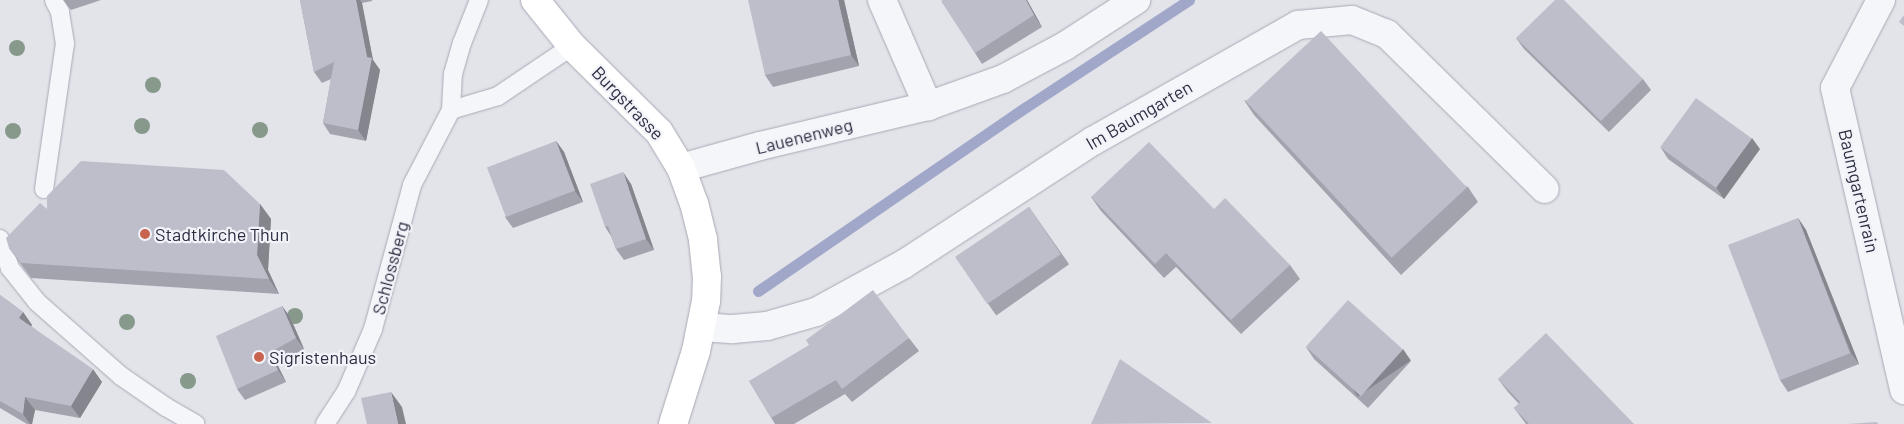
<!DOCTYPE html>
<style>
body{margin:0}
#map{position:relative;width:1904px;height:424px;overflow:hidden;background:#e3e3ea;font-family:Barlow,sans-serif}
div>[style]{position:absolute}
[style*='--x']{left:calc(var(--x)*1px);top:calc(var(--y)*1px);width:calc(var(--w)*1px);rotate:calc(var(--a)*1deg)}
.stream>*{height:11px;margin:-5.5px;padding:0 5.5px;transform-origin:5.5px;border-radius:5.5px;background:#a0a7c8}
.roads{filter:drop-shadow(0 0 1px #a8a9b4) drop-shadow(0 0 1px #a8a9b4)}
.lane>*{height:18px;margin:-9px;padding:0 9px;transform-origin:9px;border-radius:9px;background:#f5f6f9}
.street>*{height:28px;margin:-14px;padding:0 14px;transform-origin:14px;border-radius:14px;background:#f5f6f9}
.secondary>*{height:28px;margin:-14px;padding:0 14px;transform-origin:14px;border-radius:14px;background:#fff}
.trees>*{width:16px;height:16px;margin:-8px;border-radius:50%;background:#86998b}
.wall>*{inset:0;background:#a3a3ae;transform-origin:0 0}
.shaded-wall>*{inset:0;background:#84858d;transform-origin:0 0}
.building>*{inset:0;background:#bdbeca;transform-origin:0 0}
.dots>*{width:14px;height:14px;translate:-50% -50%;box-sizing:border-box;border:2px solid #f2f3f8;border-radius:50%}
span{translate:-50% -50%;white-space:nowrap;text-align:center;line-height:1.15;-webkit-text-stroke:4.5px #f2f3f8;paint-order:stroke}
.street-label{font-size:18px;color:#2b2d42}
.poi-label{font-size:18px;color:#2b2d42}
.left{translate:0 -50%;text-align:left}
</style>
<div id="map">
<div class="stream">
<div style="--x:758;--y:291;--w:325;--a:-34.5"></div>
<div style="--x:1026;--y:107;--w:195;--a:-33.3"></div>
</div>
<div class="roads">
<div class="lane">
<div style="--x:451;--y:110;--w:49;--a:-16.6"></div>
<div style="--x:498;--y:96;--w:89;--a:-34"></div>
<div style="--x:44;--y:189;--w:147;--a:-81.8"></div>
<div style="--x:65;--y:44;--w:32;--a:-99"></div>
<div style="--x:60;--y:12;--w:13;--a:-117"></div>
<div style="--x:0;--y:239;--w:31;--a:71"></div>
<div style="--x:10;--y:268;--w:43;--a:51.5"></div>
<div style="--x:37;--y:302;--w:112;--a:41.4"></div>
<div style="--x:121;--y:376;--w:55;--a:34.6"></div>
<div style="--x:166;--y:407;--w:34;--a:30"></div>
<div style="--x:325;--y:424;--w:38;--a:-57"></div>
<div style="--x:346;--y:392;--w:69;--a:-66.8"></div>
<div style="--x:373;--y:329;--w:149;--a:-74.8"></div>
<div style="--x:412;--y:185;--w:85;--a:-62.5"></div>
<div style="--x:451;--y:110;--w:36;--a:-87"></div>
<div style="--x:453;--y:74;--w:32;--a:-74"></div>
<div style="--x:462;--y:43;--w:46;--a:-68.4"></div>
</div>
<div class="street">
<div style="--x:882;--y:0;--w:116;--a:66.5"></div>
<div style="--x:1881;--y:0;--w:99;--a:117.6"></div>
<div style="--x:1835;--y:88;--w:310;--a:77.1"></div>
<div style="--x:681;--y:168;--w:82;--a:-15.6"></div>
<div style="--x:760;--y:146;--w:173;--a:-13.4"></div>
<div style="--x:928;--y:106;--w:80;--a:-19.8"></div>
<div style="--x:1003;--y:79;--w:70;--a:-28"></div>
<div style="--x:1065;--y:46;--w:85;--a:-32.9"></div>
<div style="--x:702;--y:327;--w:31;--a:4"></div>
<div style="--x:733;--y:329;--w:34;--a:-5"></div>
<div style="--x:767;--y:326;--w:51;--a:-15.9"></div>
<div style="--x:816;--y:312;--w:100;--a:-28.6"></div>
<div style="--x:904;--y:264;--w:225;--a:-33.1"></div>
<div style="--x:1093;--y:141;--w:236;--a:-29.5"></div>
<div style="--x:1298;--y:25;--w:54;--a:-5.3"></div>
<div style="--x:1352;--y:20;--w:38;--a:22"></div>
<div style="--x:1387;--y:34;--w:221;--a:44.5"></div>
</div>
<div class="secondary">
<div style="--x:535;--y:0;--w:59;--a:51.2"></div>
<div style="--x:572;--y:46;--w:122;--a:44.7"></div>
<div style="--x:659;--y:132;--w:42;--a:58.6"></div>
<div style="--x:681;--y:168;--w:37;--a:70"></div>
<div style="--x:694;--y:203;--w:38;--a:76"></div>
<div style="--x:703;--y:240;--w:36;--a:84"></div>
<div style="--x:707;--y:276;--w:25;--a:92"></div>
<div style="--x:706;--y:301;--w:51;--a:101.3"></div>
<div style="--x:696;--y:351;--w:77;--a:107.5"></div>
</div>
</div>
<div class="trees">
<div style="left:17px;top:48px"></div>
<div style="left:153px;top:85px"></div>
<div style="left:142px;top:126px"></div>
<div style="left:260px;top:130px"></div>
<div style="left:13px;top:131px"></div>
<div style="left:295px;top:316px"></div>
<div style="left:127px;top:322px"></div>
<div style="left:188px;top:381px"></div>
</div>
<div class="wall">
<div style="clip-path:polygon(63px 0,101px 0,71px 10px)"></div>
<div style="clip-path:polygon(300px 0,372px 0,372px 1px,362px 3px,373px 60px,380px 70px,366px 141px,330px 134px,323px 123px,331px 79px,322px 83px,314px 72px)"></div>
<div style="clip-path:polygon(844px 0,859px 66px,773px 87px,765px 75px)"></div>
<div style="clip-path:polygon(943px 0,1027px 0,1042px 27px,982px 64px,975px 53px)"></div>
<div style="clip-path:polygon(1516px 38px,1643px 79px,1651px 90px,1609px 132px,1524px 49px)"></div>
<div style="clip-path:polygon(1244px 100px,1468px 187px,1478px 202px,1401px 275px,1254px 115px)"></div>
<div style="clip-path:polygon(556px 141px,564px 152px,583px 202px,513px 228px,505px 217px)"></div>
<div style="clip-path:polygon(1661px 148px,1760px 149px,1724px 199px,1668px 159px)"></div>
<div style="clip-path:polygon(631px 184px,654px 250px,624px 260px,616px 249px,611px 236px,605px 227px)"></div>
<div style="clip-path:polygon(1091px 197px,1214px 209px,1290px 265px,1300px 279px,1241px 334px,1176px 267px,1164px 278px,1101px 211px)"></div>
<div style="clip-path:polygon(260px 204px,271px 219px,268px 270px,279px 294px,31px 278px,9px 248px,47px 209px)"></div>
<div style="left:1029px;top:207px;width:70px;height:89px;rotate:55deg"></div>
<div style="clip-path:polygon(1798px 218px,1806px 230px,1859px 364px,1788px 392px,1780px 380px)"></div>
<div style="clip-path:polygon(0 295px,23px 312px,32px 325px,31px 326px,102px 382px,80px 418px,35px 410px,32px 424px,27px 424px,0 408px)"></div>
<div style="clip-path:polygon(282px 306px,290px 317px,304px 349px,277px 364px,286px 382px,245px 400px,237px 389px)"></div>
<div style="clip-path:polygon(909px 338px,919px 351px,852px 402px,845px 394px,794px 424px,775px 424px,749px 381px)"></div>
<div style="clip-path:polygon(1306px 347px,1411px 361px,1368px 408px,1314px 359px)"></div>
<div style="clip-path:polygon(1498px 379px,1634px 424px,1526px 424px,1514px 408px,1519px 404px,1508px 392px)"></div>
</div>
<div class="shaded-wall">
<div style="clip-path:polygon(356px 0,360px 0,362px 3px,373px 60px,380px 70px,366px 141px,358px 130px,367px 57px)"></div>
<div style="clip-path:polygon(838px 0,844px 0,859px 66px,851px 55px)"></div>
<div style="clip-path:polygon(1026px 0,1027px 0,1042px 27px,1034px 15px)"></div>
<div style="clip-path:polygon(1752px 138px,1760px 149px,1724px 199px,1716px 187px)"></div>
<div style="clip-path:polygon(556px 141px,564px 152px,583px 202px,575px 191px)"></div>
<div style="clip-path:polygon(623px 172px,631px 184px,654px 250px,646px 239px)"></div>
<div style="clip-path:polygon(260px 204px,271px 219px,268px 270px,279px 294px,269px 279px,257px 255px)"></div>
<div style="clip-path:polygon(1798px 218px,1806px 230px,1859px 364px,1851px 353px)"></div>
<div style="clip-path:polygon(282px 306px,290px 317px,304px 349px,296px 338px)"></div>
<div style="clip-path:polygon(23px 312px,32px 325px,28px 330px,19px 318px)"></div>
<div style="left:1403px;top:349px;width:14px;height:64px;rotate:56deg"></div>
<div style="clip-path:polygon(269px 353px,277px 364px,286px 382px,278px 370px)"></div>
<div style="clip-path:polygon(93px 369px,102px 382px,80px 418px,71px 406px)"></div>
<div style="clip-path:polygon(391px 392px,402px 407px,406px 424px,398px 424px)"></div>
<div style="clip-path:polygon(25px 397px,35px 410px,32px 424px,30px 424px,23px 414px)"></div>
</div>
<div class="building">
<div style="clip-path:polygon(300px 0,356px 0,367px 57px,372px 58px,358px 130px,323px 123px,334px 62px,314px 72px)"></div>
<div style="clip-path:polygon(748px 0,838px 0,851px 55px,765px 75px)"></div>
<div style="clip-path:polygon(943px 0,1026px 0,1034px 15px,975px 53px,941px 1px)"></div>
<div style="clip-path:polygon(1555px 0,1564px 0,1643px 79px,1601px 121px,1516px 38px)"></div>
<div style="clip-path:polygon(1904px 15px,1904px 26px,1899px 22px)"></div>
<div style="left:1321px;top:31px;width:214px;height:103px;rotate:47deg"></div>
<div style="left:1696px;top:98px;width:69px;height:61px;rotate:36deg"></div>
<div style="left:556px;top:141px;width:53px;height:74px;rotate:69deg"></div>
<div style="clip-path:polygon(1149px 142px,1214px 209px,1225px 198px,1290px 265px,1231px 320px,1166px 253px,1155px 264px,1091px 197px)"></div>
<div style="clip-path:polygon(81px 161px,224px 170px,260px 204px,257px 255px,269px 279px,21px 263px,9px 248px,6px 238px,40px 203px,47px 209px,47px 196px)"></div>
<div style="clip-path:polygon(623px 172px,646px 239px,616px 249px,608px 226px,605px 227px,590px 184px)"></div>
<div style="left:1029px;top:207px;width:57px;height:89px;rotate:56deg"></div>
<div style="left:1798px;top:218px;width:145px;height:75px;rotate:69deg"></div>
<div style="clip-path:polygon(873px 290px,909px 338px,842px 389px,836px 380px,771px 418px,749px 381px,809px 345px,806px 340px)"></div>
<div style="clip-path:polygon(0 295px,23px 312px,19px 318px,93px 369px,71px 406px,25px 397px,23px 414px,0 401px)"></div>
<div style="left:1348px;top:300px;width:74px;height:63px;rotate:42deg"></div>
<div style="clip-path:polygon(282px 306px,296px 338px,269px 353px,278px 370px,237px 389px,216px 336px)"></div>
<div style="clip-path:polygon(1546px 333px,1634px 424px,1529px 424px,1514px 408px,1520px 402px,1498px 379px)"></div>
<div style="clip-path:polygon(1120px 359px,1212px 423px,1091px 424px)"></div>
<div style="clip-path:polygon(391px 392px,398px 424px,367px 424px,361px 398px)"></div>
<div style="clip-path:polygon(1877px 422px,1878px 424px,1847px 424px)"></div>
</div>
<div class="dots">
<div style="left:145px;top:234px;background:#c8634f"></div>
<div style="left:259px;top:357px;background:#c8634f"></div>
</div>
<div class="street-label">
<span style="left:628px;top:103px;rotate:46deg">Burgstrasse</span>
<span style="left:1139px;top:115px;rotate:-30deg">Im Baumgarten</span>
<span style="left:804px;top:136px;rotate:-14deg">Lauenenweg</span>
<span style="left:1859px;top:191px;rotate:77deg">Baumgartenrain</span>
<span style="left:390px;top:268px;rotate:-75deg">Schlossberg</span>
</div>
<div class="poi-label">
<span class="left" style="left:155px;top:234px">Stadtkirche Thun</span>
<span class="left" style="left:269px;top:357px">Sigristenhaus</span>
</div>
</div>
